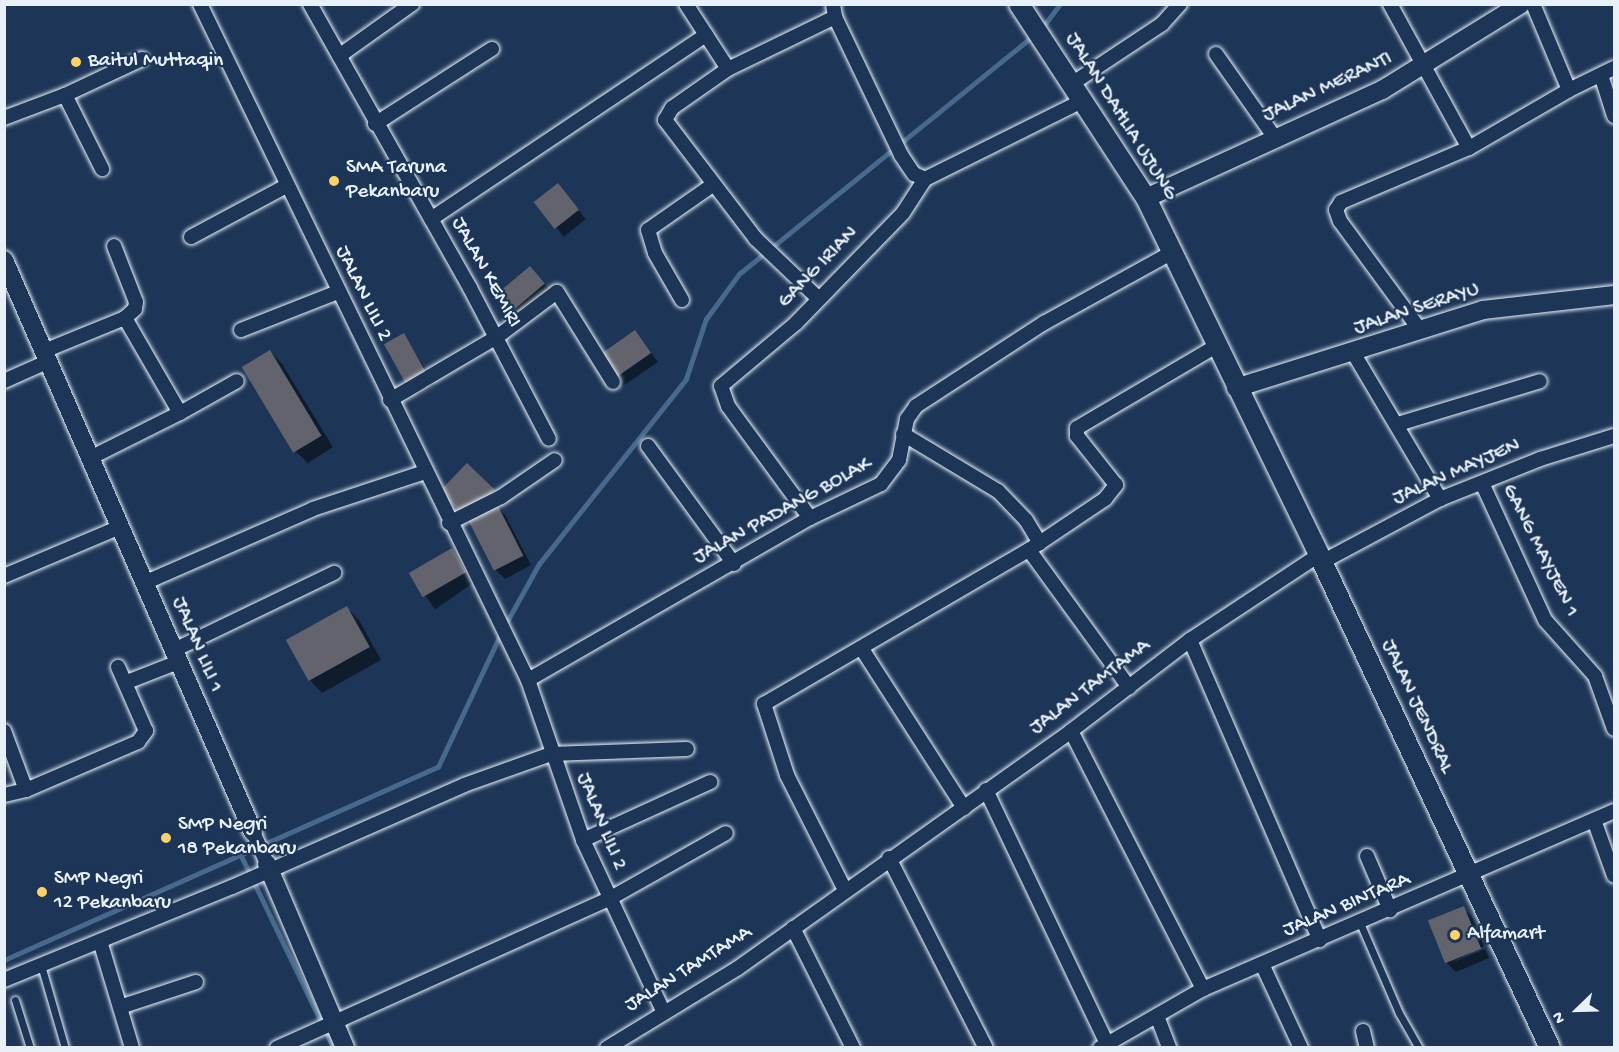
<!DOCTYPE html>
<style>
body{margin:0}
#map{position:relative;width:1619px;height:1052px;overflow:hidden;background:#1d3557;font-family:"Gochi Hand",sans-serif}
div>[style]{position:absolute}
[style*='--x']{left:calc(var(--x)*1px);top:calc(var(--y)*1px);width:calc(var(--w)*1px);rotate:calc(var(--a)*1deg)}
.shadow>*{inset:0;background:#0007;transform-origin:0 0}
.stream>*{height:4.5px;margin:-2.25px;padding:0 2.25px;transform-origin:2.25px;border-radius:2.25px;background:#47698d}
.building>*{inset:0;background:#62636c;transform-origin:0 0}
.roads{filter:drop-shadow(0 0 2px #e8f1f8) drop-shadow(0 0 2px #e8f1f8)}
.service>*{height:7px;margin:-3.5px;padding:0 3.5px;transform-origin:3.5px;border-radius:3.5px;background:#1d3557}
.minor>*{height:14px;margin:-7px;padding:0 7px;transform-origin:7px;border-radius:7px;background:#1d3557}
.tertiary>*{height:18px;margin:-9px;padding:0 9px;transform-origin:9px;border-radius:9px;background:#1d3557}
.secondary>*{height:20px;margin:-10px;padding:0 10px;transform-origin:10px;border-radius:10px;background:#1d3557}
.dots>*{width:16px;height:16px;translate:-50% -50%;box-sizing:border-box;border:3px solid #1d3557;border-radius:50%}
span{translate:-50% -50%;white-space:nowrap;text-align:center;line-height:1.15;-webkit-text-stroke:4.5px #1d3557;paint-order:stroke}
.poi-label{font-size:21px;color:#e8f1f8}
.left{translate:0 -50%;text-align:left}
.street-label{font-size:21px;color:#e8f1f8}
.frame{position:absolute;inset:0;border:6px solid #e8f1f8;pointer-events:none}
.north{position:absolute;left:1547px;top:980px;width:60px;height:60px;-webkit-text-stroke:4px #1d3557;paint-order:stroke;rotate:247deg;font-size:16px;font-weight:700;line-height:24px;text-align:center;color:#e8f1f8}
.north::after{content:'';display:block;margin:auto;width:21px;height:27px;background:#e8f1f8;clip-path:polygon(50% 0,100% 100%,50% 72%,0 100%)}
</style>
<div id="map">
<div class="shadow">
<div style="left:558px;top:185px;width:44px;height:28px;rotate:51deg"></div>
<div style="clip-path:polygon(539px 277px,553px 294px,520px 322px,511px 313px)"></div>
<div style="clip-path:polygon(635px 332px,658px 362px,623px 386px,614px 377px)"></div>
<div style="clip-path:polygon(403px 335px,436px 385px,418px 395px,409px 386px)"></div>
<div style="clip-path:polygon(270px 351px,282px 364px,333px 447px,308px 463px,295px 451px)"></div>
<div style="clip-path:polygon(467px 465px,503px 500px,497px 507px,505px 515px,531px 565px,505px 579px,496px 570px,469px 519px)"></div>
<div style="left:452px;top:550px;width:39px;height:48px;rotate:55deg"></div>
<div style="clip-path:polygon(347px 608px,359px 620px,381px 660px,322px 693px,310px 680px)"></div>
<div style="clip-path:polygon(1463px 908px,1472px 917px,1484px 946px,1449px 964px,1485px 949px,1489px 958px,1456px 972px,1447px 963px)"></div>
</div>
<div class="stream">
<div style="--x:1042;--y:28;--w:30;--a:-53"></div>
<div style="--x:505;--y:625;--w:70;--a:-60.9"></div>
<div style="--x:539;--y:564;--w:236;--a:-51.5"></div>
<div style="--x:686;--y:379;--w:63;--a:-71.6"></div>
<div style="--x:706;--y:319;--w:56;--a:-53.7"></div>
<div style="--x:739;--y:274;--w:378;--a:-39"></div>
<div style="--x:242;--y:857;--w:212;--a:64.3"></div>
<div style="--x:4;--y:960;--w:475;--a:-24"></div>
<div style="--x:438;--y:767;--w:148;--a:-64.8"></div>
</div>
<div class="building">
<div style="left:558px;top:183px;width:34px;height:31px;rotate:52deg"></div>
<div style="left:530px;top:266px;width:23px;height:46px;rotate:50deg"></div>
<div style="left:635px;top:330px;width:28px;height:46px;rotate:55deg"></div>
<div style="left:404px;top:333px;width:49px;height:23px;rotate:61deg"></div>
<div style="left:270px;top:350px;width:100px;height:33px;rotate:59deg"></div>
<div style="left:467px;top:463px;width:39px;height:40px;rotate:44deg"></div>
<div style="left:497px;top:504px;width:58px;height:33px;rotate:63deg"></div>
<div style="left:452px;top:548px;width:28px;height:50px;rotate:60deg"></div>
<div style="left:347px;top:606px;width:47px;height:70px;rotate:61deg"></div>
<div style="left:1464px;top:906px;width:46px;height:39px;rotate:68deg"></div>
</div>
<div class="roads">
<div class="service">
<div style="--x:1360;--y:923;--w:98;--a:66.6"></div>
<div style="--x:1399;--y:1013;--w:40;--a:60.3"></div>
<div style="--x:41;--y:965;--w:86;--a:73.9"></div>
<div style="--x:15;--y:1000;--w:50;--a:72.6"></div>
</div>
<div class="minor">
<div style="--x:200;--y:4;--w:751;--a:64.12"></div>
<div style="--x:528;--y:680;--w:169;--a:71"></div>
<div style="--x:583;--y:840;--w:189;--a:64.9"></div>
<div style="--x:310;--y:4;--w:326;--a:60.6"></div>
<div style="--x:470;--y:288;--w:170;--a:62.4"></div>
<div style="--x:686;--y:4;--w:77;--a:57.1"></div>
<div style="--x:833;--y:4;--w:13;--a:81"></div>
<div style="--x:835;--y:17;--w:153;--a:64.4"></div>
<div style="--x:901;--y:155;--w:23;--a:56"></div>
<div style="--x:914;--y:174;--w:12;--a:24"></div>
<div style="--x:1390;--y:4;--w:164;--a:61.3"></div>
<div style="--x:1533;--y:4;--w:93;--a:67.3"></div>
<div style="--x:1216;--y:54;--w:103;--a:54.9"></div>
<div style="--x:339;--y:56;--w:90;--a:-35.5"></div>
<div style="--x:1601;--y:75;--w:43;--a:72.4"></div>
<div style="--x:1073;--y:83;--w:107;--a:-33.5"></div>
<div style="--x:1162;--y:24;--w:27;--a:-48"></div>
<div style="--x:65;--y:95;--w:83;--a:63.4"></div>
<div style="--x:4;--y:118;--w:65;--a:-20.7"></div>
<div style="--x:65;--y:95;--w:85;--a:-25.1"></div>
<div style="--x:375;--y:124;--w:139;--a:-32.7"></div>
<div style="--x:431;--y:219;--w:331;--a:-33.8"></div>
<div style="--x:191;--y:237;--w:108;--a:-28.2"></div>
<div style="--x:818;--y:298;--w:86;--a:-136.4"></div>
<div style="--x:756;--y:239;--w:150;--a:-127.4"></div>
<div style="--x:665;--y:120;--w:14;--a:-60"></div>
<div style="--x:672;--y:108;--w:68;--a:-34.9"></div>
<div style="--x:728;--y:69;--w:119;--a:-25.9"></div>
<div style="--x:682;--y:300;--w:54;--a:-119.9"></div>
<div style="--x:655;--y:253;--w:24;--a:-107"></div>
<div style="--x:648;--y:230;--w:80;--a:-34.9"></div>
<div style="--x:241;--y:330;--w:104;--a:-21.4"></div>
<div style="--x:1420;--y:330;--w:135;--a:-126.3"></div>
<div style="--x:1340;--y:221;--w:12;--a:-110"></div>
<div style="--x:1336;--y:210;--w:9;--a:-58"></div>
<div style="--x:1341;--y:202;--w:139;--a:-22.9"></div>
<div style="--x:1469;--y:148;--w:116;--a:-30.1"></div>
<div style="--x:1569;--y:90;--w:50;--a:-26.1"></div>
<div style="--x:44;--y:351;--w:87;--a:-22.2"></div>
<div style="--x:125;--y:318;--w:13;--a:-42"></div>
<div style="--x:135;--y:309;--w:7;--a:-82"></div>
<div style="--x:136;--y:302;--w:60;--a:-111.4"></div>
<div style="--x:1354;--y:354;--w:169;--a:59.3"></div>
<div style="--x:4;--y:381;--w:49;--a:-24"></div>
<div style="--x:390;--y:400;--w:124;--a:-30.5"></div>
<div style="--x:497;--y:337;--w:75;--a:-36.9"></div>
<div style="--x:557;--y:292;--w:106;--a:58.1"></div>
<div style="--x:180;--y:413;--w:65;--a:-29.3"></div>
<div style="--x:1398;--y:424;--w:148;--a:-16.8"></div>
<div style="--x:903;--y:434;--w:111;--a:31"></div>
<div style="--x:998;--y:491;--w:40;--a:46"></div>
<div style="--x:1026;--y:520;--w:27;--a:59"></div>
<div style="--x:648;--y:446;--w:146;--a:53.9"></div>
<div style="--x:90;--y:458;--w:101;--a:-26.6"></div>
<div style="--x:180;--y:413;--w:110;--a:-120.1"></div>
<div style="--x:1482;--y:483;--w:151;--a:65.3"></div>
<div style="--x:1545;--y:620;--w:75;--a:48.2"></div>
<div style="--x:1595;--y:676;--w:56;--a:70.3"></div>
<div style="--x:810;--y:518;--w:139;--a:-126.2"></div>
<div style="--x:728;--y:406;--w:21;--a:-109"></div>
<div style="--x:721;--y:386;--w:98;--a:-40"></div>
<div style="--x:796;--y:323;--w:153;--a:-45.8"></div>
<div style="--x:903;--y:213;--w:40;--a:-57.1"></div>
<div style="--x:925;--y:179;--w:175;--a:-26.4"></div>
<div style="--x:449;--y:523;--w:58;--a:-26.6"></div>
<div style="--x:501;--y:497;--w:65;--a:-34.4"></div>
<div style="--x:1029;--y:550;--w:170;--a:53.9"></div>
<div style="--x:1322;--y:562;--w:134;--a:-28.1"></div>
<div style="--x:1440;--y:499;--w:108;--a:-21.8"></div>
<div style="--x:1540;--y:459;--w:77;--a:-17.3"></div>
<div style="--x:4;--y:576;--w:126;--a:-22.9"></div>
<div style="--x:144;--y:583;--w:184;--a:-23.6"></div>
<div style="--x:313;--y:509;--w:118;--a:-18.3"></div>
<div style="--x:1190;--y:640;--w:327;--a:66.6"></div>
<div style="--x:862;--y:649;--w:189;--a:57.3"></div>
<div style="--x:174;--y:650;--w:178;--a:-25.7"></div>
<div style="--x:528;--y:680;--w:325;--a:-29.9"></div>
<div style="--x:810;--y:518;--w:79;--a:-25.6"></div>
<div style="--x:881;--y:484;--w:30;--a:-53"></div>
<div style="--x:899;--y:460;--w:42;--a:-79"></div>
<div style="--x:907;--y:419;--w:16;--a:-55"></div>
<div style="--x:916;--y:406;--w:153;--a:-33"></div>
<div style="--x:1044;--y:323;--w:145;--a:-28.9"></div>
<div style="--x:127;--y:682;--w:55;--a:-21.4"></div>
<div style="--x:4;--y:731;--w:63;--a:69.6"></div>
<div style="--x:26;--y:790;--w:23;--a:167"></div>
<div style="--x:1071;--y:731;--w:290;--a:62.9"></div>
<div style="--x:26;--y:790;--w:122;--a:-23.2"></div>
<div style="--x:138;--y:742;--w:14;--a:-54"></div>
<div style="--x:146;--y:731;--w:70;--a:-113.6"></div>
<div style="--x:986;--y:790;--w:281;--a:64.5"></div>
<div style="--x:1594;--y:820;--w:59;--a:70.3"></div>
<div style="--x:253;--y:832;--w:35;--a:66"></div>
<div style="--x:583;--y:840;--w:140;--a:-24.5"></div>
<div style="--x:1367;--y:856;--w:59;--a:66.9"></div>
<div style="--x:889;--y:858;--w:213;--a:63"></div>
<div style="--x:845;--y:890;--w:129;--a:-116.8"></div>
<div style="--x:787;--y:775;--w:75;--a:-107.9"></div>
<div style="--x:764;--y:704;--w:306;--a:-30.2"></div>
<div style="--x:1029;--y:550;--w:92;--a:-33.9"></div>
<div style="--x:1105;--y:499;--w:18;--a:-52"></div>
<div style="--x:1116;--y:485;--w:63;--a:-128.5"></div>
<div style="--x:1077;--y:436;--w:8;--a:-90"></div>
<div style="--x:1077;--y:428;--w:164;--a:-30.5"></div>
<div style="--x:793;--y:928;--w:134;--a:63.4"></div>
<div style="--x:100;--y:941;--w:112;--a:73.3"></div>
<div style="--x:1262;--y:964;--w:93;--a:65.1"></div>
<div style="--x:4;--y:980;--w:246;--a:-22.2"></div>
<div style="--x:232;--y:887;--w:253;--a:-23.7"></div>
<div style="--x:464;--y:785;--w:92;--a:-19.6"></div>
<div style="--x:551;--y:754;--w:136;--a:-2.1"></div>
<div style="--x:120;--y:1007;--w:80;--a:-18.2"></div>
<div style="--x:1157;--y:1016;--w:34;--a:69"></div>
<div style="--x:1363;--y:1031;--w:17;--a:77"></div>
<div style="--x:277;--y:1048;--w:364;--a:-24.2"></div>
<div style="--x:609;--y:899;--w:134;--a:-29.4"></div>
<div style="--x:607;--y:1048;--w:153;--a:-31.4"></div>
<div style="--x:738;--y:968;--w:409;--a:-35.4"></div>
<div style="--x:1071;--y:731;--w:150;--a:-37.4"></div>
<div style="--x:1190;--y:640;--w:154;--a:-33.4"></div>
<div style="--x:1100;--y:1048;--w:119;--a:-29.8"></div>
<div style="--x:1203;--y:989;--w:448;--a:-23.4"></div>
</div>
<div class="tertiary">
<div style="--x:1146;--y:198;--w:260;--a:-24.6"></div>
<div style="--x:1382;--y:90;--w:163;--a:-31.7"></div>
<div style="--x:4;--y:260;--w:624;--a:66.48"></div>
<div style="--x:1236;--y:388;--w:259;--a:-17.5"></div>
<div style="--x:1483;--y:310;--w:132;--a:-6.5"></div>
<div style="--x:267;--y:864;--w:200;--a:67"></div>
</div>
<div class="secondary">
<div style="--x:1019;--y:4;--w:232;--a:56.8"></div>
<div style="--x:1146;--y:198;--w:397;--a:64.1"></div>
<div style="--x:1319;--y:555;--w:544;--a:64.89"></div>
</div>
</div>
<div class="dots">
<div style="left:76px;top:62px;background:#ffd166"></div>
<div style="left:334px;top:181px;background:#ffd166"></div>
<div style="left:166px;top:838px;background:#ffd166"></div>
<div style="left:42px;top:892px;background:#ffd166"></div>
<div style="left:1455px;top:935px;background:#ffd166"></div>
</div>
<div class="poi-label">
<span class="left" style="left:88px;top:62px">Baitul Muttaqin</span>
<span class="left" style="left:346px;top:181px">SMA Taruna<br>Pekanbaru</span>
<span class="left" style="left:178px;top:838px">SMP Negri<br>18 Pekanbaru</span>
<span class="left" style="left:54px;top:892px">SMP Negri<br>12 Pekanbaru</span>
<span class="left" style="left:1467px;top:935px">Alfamart</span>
</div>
<div class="street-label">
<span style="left:1328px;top:88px;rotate:-25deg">JALAN MERANTI</span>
<span style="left:1120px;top:117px;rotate:58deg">JALAN DAHLIA UJUNG</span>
<span style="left:819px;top:268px;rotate:-46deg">GANG IRIAN</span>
<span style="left:485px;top:273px;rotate:61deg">JALAN KEMIRI</span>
<span style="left:362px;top:294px;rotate:64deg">JALAN LILI 2</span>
<span style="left:1417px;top:310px;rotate:-18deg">JALAN SERAYU</span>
<span style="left:1457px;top:473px;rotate:-24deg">JALAN MAYJEN</span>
<span style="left:783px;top:512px;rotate:-29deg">JALAN PADANG BOLAK</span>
<span style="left:1539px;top:551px;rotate:63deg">GANG MAYJEN 1</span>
<span style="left:196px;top:645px;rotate:67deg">JALAN LILI 1</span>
<span style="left:1091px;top:688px;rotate:-37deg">JALAN TAMTAMA</span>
<span style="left:1416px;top:707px;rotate:65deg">JALAN JENDRAL</span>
<span style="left:600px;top:822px;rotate:68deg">JALAN LILI 2</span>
<span style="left:1347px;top:906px;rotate:-23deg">JALAN BINTARA</span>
<span style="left:689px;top:970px;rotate:-32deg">JALAN TAMTAMA</span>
</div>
<div class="frame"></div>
<div class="north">N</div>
</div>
